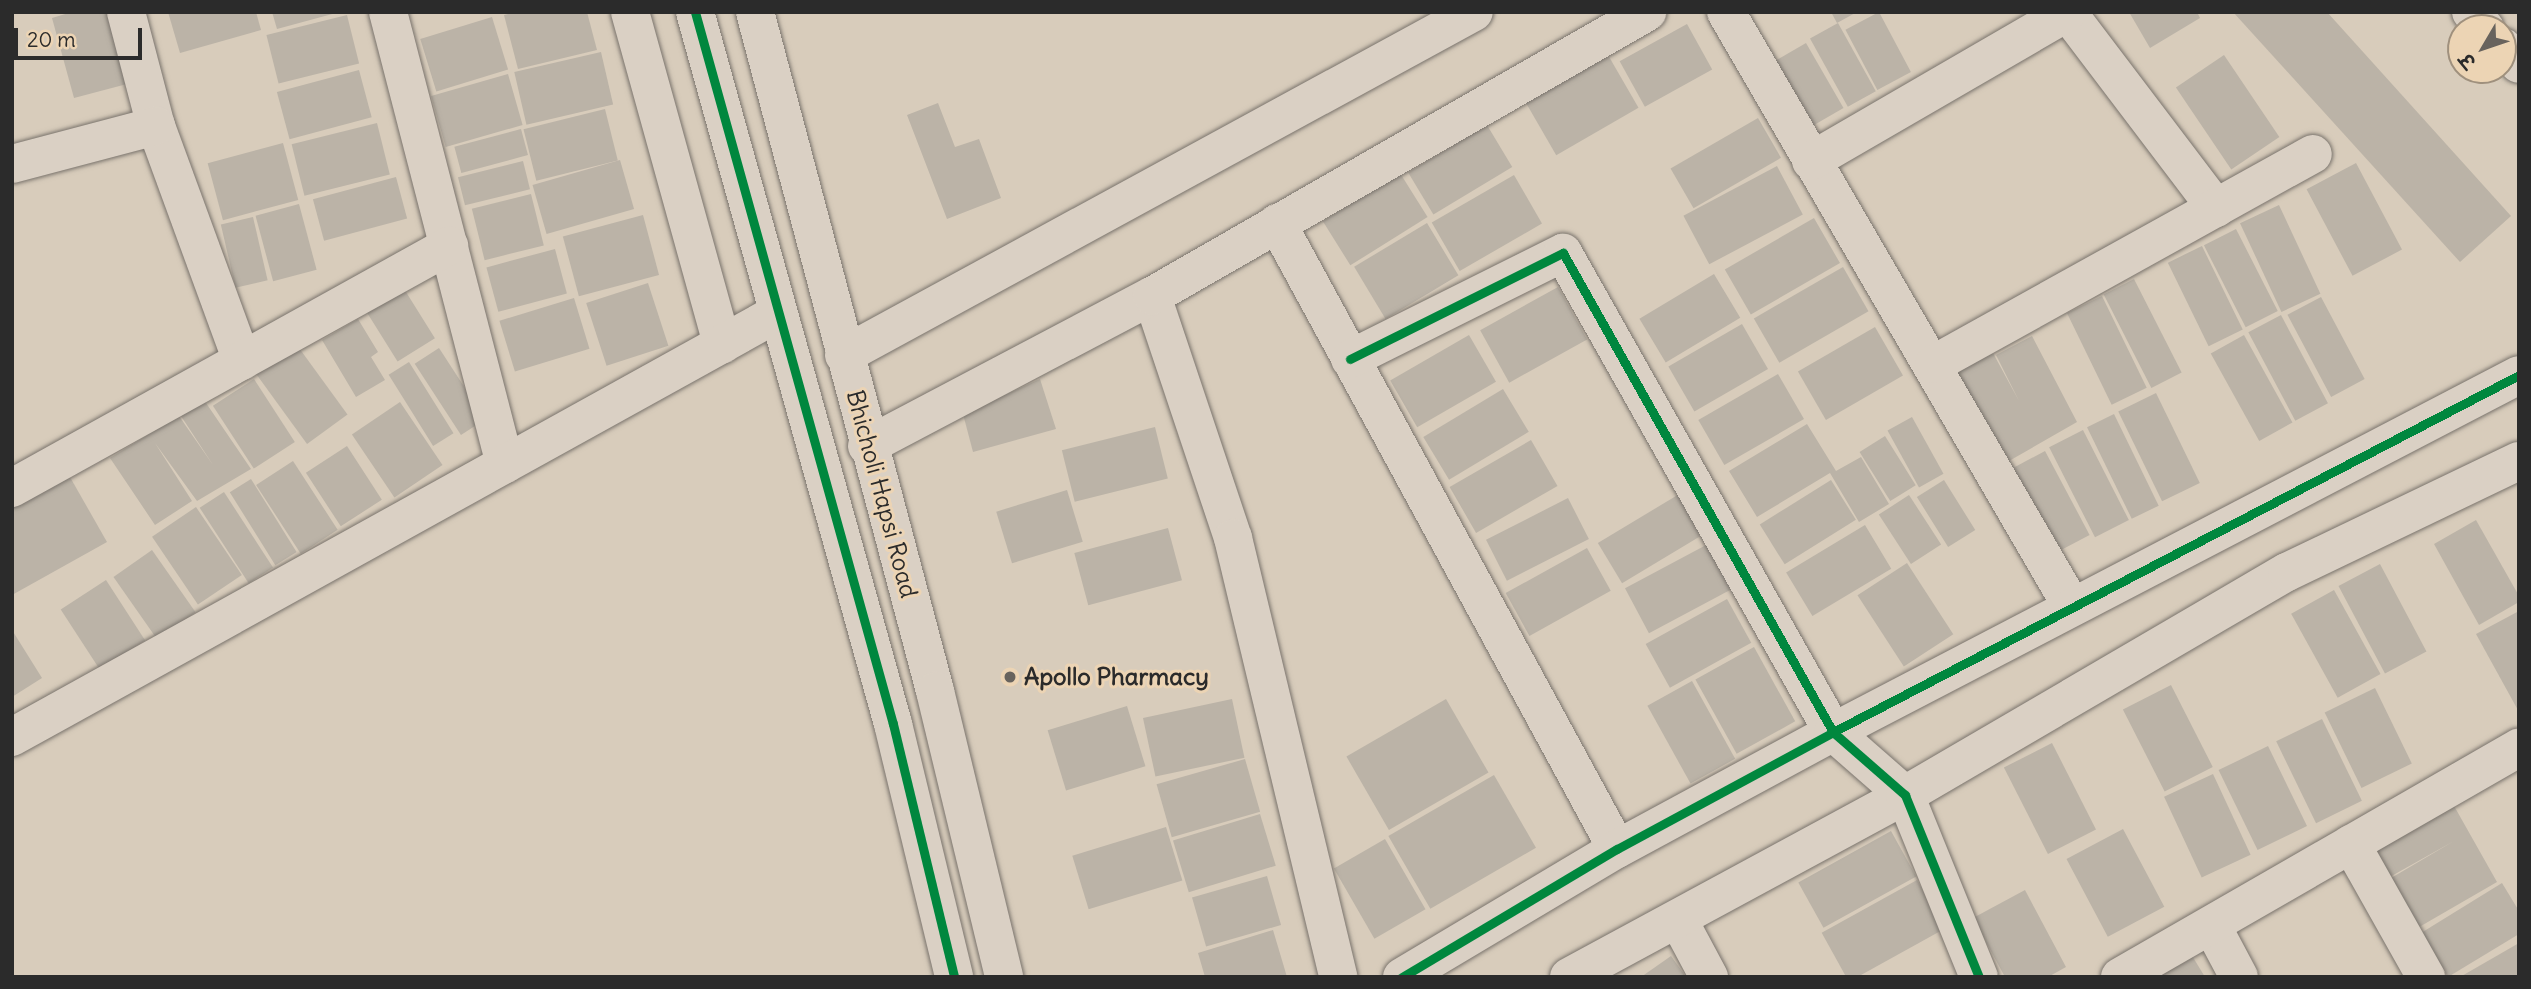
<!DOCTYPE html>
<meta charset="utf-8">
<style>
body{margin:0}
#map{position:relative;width:2531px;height:989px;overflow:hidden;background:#d8ccbb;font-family:Delius,"Playpen Sans Deva",sans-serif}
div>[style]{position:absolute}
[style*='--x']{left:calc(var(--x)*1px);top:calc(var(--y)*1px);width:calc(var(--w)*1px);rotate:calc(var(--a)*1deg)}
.building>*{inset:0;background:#bbb3a7;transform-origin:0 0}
.roads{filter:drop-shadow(0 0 2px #79736c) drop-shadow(0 0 2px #79736c)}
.minor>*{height:38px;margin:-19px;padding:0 19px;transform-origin:19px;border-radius:19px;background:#dad0c4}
.tertiary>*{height:38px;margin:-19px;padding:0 19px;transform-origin:19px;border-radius:19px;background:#dad0c4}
.cycleway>*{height:9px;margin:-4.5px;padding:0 4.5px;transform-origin:4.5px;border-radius:4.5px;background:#00873e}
.dots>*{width:19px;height:19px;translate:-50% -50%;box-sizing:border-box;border:4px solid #ecd4b4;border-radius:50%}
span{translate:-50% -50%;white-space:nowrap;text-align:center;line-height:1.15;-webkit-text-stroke:6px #ecd4b4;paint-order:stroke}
.street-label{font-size:24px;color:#2b2b2b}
.poi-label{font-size:24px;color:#2b2b2b;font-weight:700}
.left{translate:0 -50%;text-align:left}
.frame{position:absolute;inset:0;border:14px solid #2b2b2b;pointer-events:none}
.north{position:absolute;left:2447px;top:14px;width:70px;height:70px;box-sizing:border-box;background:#ecd4b4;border:2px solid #9f907d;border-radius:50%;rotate:231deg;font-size:19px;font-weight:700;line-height:28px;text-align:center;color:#2b2b2b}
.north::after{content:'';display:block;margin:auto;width:24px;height:32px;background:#68635d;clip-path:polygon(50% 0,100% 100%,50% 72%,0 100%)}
.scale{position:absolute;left:14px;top:28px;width:128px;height:32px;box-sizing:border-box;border:4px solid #2b2b2b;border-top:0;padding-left:9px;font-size:21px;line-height:24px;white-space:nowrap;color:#2b2b2b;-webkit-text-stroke:5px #ecd4b4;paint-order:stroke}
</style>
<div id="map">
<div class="building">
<div style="clip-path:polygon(72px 12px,107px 12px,127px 84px,74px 98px,52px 18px)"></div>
<div style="clip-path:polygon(168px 12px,256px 12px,261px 30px,180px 53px)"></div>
<div style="clip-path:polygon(272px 12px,336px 12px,336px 13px,277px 29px)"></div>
<div style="clip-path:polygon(517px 12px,587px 12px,597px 50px,518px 69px,504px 15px)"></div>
<div style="clip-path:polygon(1831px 12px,1857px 12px,1837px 23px)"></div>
<div style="left:1879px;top:12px;width:68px;height:38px;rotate:62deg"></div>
<div style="clip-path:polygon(2129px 12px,2197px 12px,2200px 18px,2150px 48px)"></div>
<div style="clip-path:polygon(2233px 12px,2327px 12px,2511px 216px,2460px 262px)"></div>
<div style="left:347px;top:15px;width:50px;height:83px;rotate:76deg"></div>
<div style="left:492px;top:17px;width:55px;height:75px;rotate:73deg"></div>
<div style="left:1838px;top:23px;width:78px;height:32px;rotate:61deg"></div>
<div style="left:1687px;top:24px;width:52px;height:77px;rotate:61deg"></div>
<div style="left:1806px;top:43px;width:75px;height:38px;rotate:60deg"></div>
<div style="left:601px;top:52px;width:54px;height:89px;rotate:77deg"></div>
<div style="left:1608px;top:55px;width:61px;height:95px;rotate:60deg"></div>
<div style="left:2224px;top:55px;width:99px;height:58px;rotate:56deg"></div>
<div style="left:359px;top:70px;width:49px;height:85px;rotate:75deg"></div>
<div style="left:508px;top:74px;width:53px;height:80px;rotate:74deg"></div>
<div style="clip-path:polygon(938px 103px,955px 147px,979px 139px,1001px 198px,947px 219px,907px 115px)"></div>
<div style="left:605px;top:109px;width:53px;height:84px;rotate:76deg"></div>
<div style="left:1758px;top:118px;width:46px;height:101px;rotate:60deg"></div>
<div style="left:377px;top:123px;width:53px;height:88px;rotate:76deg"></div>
<div style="left:1487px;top:125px;width:49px;height:92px;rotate:59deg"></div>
<div style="left:521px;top:129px;width:27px;height:69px;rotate:75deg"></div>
<div style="left:283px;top:143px;width:59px;height:78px;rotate:75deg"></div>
<div style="left:620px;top:160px;width:51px;height:91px;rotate:74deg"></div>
<div style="left:523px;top:161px;width:29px;height:67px;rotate:76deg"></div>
<div style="left:2356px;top:163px;width:98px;height:56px;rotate:62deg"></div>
<div style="left:1777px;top:166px;width:55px;height:106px;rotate:62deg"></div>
<div style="left:1400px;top:173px;width:52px;height:91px;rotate:58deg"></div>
<div style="left:1514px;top:175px;width:56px;height:95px;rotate:60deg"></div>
<div style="left:396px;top:177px;width:43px;height:86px;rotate:75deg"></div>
<div style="left:531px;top:194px;width:53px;height:61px;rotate:76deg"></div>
<div style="left:299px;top:204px;width:68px;height:45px;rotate:75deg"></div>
<div style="left:2279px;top:205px;width:98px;height:43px;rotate:65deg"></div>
<div style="left:643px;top:215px;width:62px;height:83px;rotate:75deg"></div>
<div style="left:253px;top:217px;width:65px;height:33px;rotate:77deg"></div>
<div style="left:1814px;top:218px;width:52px;height:103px;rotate:60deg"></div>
<div style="left:1427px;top:223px;width:61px;height:85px;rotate:59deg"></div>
<div style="left:2236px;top:229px;width:92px;height:36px;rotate:63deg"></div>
<div style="left:2202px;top:246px;width:93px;height:38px;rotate:64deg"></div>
<div style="left:555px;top:249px;width:46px;height:71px;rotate:75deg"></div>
<div style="left:1843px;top:267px;width:51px;height:103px;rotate:60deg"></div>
<div style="left:1714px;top:274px;width:51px;height:87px;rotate:59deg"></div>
<div style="left:2134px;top:279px;width:105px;height:34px;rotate:63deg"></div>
<div style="left:648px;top:283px;width:66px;height:65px;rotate:72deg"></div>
<div style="left:401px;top:284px;width:64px;height:44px;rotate:58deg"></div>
<div style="left:1558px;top:287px;width:60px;height:89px;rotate:61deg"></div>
<div style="left:2102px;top:296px;width:102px;height:39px;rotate:64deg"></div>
<div style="left:2321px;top:297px;width:93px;height:38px;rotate:62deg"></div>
<div style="left:574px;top:298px;width:53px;height:78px;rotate:73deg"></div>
<div style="left:2281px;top:315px;width:100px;height:37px;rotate:62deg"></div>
<div style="clip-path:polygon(358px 319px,378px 352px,371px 357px,385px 380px,356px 397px,322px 340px)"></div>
<div style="left:1742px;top:324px;width:52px;height:85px;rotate:60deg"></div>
<div style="left:1875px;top:327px;width:56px;height:89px;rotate:60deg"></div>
<div style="left:1469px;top:335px;width:54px;height:91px;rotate:60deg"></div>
<div style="left:2244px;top:335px;width:100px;height:38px;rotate:61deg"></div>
<div style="clip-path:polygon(2032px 336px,2077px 422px,2002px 465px,1953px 374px,1993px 353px,2019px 401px,1996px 355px)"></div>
<div style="left:294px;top:341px;width:91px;height:50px;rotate:54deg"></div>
<div style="left:439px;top:348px;width:85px;height:29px;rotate:57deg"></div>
<div style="left:409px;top:362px;width:84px;height:24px;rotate:58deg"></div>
<div style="left:1778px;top:374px;width:52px;height:92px;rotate:60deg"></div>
<div style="left:254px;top:379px;width:75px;height:49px;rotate:57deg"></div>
<div style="clip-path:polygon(1040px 379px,1056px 429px,973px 452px,963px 414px)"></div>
<div style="left:1503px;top:389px;width:50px;height:93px;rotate:59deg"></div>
<div style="left:2156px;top:393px;width:100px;height:42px;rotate:64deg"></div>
<div style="clip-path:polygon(204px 400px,251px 469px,197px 501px,155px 443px,192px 501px,155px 525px,110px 458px,179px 416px,213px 465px,181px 416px)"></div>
<div style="left:400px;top:402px;width:76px;height:58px;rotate:56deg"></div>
<div style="left:2114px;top:414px;width:102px;height:30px;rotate:64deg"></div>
<div style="left:1912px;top:417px;width:65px;height:28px;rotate:61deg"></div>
<div style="clip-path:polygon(1807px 424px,1836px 471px,1861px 457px,1889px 504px,1859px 522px,1830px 473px,1757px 517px,1729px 471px)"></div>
<div style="left:1155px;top:427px;width:53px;height:96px;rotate:76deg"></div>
<div style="left:2083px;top:430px;width:101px;height:38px;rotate:63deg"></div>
<div style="left:1885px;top:436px;width:58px;height:30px;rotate:58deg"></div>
<div style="left:1531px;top:440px;width:53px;height:94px;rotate:60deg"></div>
<div style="left:347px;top:446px;width:64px;height:49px;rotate:57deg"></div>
<div style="left:2045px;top:451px;width:95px;height:42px;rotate:62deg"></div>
<div style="left:293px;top:461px;width:82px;height:44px;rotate:57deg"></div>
<div style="clip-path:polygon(66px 470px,107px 542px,12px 595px,12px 500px)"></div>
<div style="left:251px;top:479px;width:86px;height:25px;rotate:58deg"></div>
<div style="left:1831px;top:480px;width:47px;height:84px;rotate:58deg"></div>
<div style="left:1944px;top:480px;width:59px;height:32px;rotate:58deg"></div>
<div style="left:1067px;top:490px;width:54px;height:74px;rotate:73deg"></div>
<div style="left:224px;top:492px;width:90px;height:29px;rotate:57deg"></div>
<div style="left:1681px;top:493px;width:47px;height:97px;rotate:59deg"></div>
<div style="left:1909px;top:495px;width:59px;height:36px;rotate:57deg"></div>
<div style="left:1568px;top:498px;width:46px;height:92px;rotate:63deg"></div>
<div style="left:196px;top:507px;width:82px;height:53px;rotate:56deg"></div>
<div style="clip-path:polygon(2476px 520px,2519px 596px,2519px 602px,2479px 625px,2434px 544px)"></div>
<div style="left:1865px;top:525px;width:51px;height:92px;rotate:59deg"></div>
<div style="left:1168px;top:528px;width:54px;height:97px;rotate:75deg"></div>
<div style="left:1708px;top:544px;width:51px;height:94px;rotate:62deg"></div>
<div style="left:1587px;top:548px;width:49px;height:93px;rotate:61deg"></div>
<div style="left:152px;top:550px;width:76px;height:47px;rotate:55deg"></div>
<div style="left:1907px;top:563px;width:85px;height:59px;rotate:57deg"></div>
<div style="left:2380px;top:564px;width:99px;height:47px;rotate:62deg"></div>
<div style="left:106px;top:580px;width:72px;height:54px;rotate:57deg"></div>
<div style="left:2334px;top:590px;width:96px;height:49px;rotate:61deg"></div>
<div style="left:1727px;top:599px;width:50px;height:93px;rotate:61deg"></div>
<div style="clip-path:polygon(2519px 611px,2519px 712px,2476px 634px)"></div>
<div style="clip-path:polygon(12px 630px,42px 678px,12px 697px)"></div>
<div style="left:1754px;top:647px;width:85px;height:67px;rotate:61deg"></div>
<div style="left:1692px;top:681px;width:89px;height:51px;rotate:61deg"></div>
<div style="left:2171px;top:685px;width:92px;height:54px;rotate:63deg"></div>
<div style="left:2375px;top:688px;width:84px;height:56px;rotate:64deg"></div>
<div style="left:1232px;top:699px;width:60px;height:91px;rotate:78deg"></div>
<div style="left:1446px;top:699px;width:85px;height:115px;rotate:60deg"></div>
<div style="left:1127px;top:706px;width:63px;height:83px;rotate:73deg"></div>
<div style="left:2322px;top:719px;width:91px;height:51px;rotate:64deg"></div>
<div style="left:2052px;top:743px;width:97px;height:54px;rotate:63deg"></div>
<div style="left:2268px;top:746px;width:89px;height:55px;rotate:64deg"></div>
<div style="left:1245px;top:759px;width:55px;height:92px;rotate:74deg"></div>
<div style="left:2213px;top:774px;width:89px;height:54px;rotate:65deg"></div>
<div style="left:1494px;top:775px;width:84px;height:122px;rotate:60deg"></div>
<div style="clip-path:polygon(2449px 797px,2497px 882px,2414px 930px,2386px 881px,2454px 841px,2388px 878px,2368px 843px)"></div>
<div style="left:1260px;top:814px;width:54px;height:91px;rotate:73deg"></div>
<div style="left:1166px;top:827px;width:56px;height:98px;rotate:73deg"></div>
<div style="left:2123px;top:829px;width:88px;height:64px;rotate:62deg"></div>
<div style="left:1891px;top:831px;width:52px;height:106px;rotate:61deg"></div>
<div style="left:1385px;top:839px;width:81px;height:59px;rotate:60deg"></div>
<div style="left:1267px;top:876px;width:51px;height:78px;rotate:74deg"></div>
<div style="left:1917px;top:880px;width:56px;height:109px;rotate:61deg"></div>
<div style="clip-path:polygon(2502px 883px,2519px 911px,2519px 934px,2448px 977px,2421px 933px)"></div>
<div style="clip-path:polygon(2025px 890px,2066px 967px,2048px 977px,2005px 977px,1973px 918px)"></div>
<div style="clip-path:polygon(1273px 930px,1287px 977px,1205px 977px,1198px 953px)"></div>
<div style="clip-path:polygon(2519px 943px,2519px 977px,2460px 977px)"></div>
<div style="clip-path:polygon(2191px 954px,2205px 977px,2151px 977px)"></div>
<div style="clip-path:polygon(1671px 956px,1686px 977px,1641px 977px)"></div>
</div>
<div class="roads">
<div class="minor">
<div style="--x:126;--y:12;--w:118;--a:75.3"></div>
<div style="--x:156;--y:126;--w:250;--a:69.9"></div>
<div style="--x:388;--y:12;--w:467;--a:75.5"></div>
<div style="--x:630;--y:12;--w:345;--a:74.5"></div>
<div style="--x:1726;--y:12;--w:686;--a:59.81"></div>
<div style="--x:2068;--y:13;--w:245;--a:52.8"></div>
<div style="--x:1811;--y:161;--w:297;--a:-30.1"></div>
<div style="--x:12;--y:164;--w:149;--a:-14.8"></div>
<div style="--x:1277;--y:223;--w:712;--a:61.49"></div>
<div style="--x:1152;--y:296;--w:255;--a:71.5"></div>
<div style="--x:1233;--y:538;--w:451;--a:76.5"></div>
<div style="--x:844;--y:355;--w:717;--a:-28.57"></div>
<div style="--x:1350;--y:359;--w:238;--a:-26.5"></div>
<div style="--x:1563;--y:253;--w:550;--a:60.59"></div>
<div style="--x:1833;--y:732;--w:96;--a:41.2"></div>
<div style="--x:1905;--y:795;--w:196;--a:67.9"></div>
<div style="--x:1934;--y:364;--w:433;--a:-29"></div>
<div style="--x:867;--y:446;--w:322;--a:-27.8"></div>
<div style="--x:1152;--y:296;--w:571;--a:-29.84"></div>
<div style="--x:12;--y:488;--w:500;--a:-29"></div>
<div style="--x:12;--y:737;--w:876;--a:-28.97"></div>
<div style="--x:2351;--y:844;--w:153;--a:60.6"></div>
<div style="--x:1678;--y:919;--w:66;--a:61.9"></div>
<div style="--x:2213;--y:928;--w:55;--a:62"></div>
<div style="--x:1402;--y:977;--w:250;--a:-30.8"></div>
<div style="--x:1617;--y:849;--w:246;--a:-28.4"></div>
<div style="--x:1833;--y:732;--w:773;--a:-27.49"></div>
<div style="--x:1569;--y:977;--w:382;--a:-28.4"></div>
<div style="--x:1905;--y:795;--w:442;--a:-30.3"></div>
<div style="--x:2287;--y:572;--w:257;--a:-25.6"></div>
<div style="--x:2120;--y:977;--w:460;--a:-29.9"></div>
</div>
<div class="tertiary">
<div style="--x:695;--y:12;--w:739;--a:74.46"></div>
<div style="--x:893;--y:724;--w:260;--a:76.4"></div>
<div style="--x:755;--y:12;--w:702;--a:75.15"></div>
<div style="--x:935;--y:691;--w:294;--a:76.4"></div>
<div style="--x:2471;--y:12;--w:21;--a:49"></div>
<div style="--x:2503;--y:47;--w:23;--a:47"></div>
</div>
</div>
<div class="cycleway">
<div style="--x:695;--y:12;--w:739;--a:74.46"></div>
<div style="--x:893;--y:724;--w:260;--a:76.4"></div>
<div style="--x:1350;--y:359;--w:238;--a:-26.5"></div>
<div style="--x:1563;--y:253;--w:550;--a:60.59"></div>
<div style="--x:1833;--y:732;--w:96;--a:41.2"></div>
<div style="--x:1905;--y:795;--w:196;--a:67.9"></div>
<div style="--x:1402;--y:977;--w:250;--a:-30.8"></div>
<div style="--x:1617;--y:849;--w:246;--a:-28.4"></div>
<div style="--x:1833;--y:732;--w:773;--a:-27.49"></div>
</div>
<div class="dots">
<div style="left:1010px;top:677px;background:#68635d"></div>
</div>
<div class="street-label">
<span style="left:882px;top:494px;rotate:75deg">Bhicholi Hapsi Road</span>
</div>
<div class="poi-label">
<span class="left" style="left:1024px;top:677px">Apollo Pharmacy</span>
</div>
<div class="frame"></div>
<div class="north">उ</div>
<div class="scale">20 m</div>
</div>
